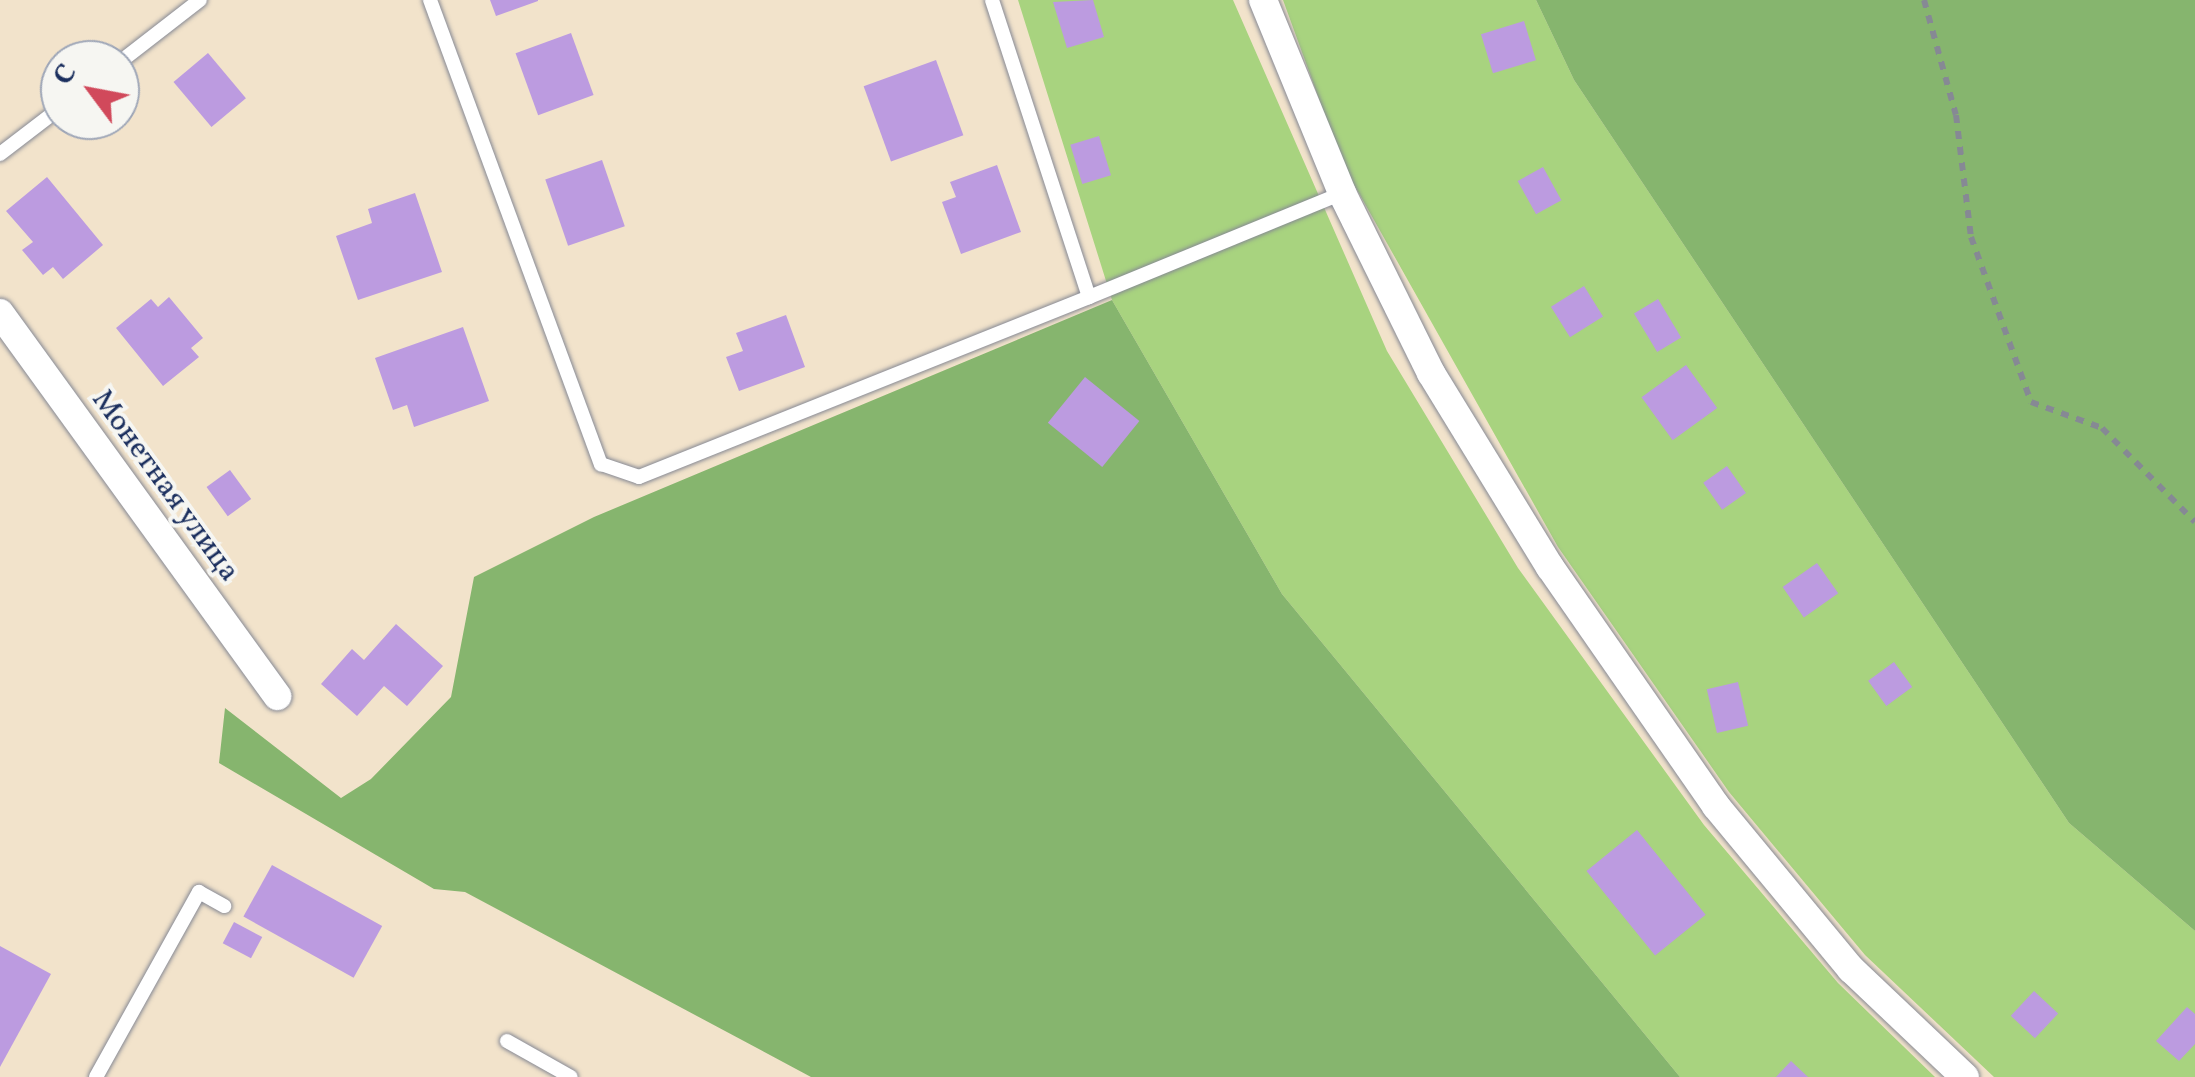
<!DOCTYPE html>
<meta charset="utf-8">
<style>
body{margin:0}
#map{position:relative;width:2195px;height:1077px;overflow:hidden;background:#f2e3cb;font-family:Vollkorn,serif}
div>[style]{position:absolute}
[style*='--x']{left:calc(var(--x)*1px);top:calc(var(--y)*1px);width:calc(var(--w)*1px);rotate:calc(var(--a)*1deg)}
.green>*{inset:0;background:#a8d37f}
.forest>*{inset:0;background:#86b56e}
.building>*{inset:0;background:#bc9be0;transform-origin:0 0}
.path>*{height:6px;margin-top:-3px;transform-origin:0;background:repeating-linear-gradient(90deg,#868994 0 8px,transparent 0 16px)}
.roads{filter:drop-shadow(0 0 2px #868994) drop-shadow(0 0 2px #868994)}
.service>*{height:14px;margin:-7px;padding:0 7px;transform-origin:7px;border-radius:7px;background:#fff}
.minor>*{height:28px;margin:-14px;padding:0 14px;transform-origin:14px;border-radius:14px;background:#fff}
span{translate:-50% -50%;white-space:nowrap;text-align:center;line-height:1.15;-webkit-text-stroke:8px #f6f6f2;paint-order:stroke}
.street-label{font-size:30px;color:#1b2f5e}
.north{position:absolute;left:40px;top:40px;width:100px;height:100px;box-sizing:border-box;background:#f6f6f2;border:2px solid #9ea6b7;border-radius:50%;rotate:302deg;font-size:28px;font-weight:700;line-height:40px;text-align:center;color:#1b2f5e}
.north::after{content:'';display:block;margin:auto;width:35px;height:45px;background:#d1495b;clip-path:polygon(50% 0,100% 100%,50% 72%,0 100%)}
</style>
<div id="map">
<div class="green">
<div style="clip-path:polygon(1018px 0,1233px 0,1387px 351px,1518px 568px,1704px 825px,1838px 983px,1935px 1077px,1680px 1077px,1282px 594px,1112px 300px)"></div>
<div style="clip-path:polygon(1283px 0,1536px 0,1574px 80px,2069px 823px,2195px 931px,2195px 1077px,1994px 1077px,1865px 955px,1729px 792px,1558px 547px,1343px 165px)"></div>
</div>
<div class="forest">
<div style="clip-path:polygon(1536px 0,2195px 0,2195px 931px,2069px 823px,1574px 80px)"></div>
<div style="clip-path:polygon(1112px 300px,1282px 594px,1680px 1077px,811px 1077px,465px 892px,434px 889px,219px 763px,225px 708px,341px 798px,371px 779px,451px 697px,474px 577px,594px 517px)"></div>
</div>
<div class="building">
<div style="clip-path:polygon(490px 0,538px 0,538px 1px,496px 16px)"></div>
<div style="clip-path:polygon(1093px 0,1104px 37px,1067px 48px,1053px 2px)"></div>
<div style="left:1524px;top:21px;width:41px;height:45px;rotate:73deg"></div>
<div style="left:571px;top:33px;width:66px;height:59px;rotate:70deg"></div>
<div style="left:208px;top:53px;width:59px;height:45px;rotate:50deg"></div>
<div style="left:936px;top:60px;width:80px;height:77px;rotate:70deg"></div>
<div style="left:1099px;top:136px;width:41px;height:30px;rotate:73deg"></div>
<div style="left:602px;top:160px;width:70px;height:60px;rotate:71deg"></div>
<div style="clip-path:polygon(997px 165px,1021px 232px,961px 254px,942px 202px,956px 197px,950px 182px)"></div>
<div style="left:1543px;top:167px;width:38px;height:29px;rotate:61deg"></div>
<div style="clip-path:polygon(47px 177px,103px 245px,63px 279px,53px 267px,43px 275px,22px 250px,33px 242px,6px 211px)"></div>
<div style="clip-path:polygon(415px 193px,442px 272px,358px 300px,336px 236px,372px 223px,368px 209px)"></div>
<div style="left:1584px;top:286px;width:36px;height:39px;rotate:58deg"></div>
<div style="clip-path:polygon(169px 297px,203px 338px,191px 348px,199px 357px,163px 386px,116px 328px,151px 299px,158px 307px)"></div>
<div style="left:1658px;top:299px;width:45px;height:28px;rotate:59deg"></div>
<div style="clip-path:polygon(786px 315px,805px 367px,739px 391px,726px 357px,743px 351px,736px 333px)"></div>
<div style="clip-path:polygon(463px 327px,489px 401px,414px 427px,407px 405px,393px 410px,375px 358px)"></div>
<div style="left:1686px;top:365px;width:53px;height:55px;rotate:54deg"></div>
<div style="left:1085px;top:377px;width:70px;height:59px;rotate:39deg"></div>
<div style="left:1727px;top:466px;width:33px;height:29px;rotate:55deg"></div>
<div style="left:230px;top:470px;width:36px;height:29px;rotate:54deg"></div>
<div style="left:1817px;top:563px;width:37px;height:42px;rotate:55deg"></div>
<div style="clip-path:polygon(396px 624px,443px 666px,407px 706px,384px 686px,357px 716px,321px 684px,352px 649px,364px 660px)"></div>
<div style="left:1894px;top:662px;width:31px;height:32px;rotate:54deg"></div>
<div style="left:1738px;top:682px;width:45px;height:32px;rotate:77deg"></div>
<div style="left:1637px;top:830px;width:109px;height:65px;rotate:51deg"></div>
<div style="left:272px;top:865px;width:126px;height:59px;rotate:29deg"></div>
<div style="left:234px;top:922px;width:32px;height:24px;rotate:28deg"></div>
<div style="clip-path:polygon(0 946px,51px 974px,0 1067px)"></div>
<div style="left:2034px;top:991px;width:33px;height:34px;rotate:43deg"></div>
<div style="clip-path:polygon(2187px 1007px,2195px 1014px,2195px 1044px,2179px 1061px,2156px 1041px)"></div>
<div style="clip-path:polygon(1791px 1061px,1808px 1077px,1776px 1077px)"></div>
</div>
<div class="path">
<div style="--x:1924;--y:0;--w:119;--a:74.5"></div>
<div style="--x:1956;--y:115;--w:123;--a:83"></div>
<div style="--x:1971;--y:237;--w:176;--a:70"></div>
<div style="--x:2031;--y:402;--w:76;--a:20.1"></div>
<div style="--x:2102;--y:428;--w:132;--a:45.3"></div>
</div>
<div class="roads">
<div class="service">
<div style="--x:430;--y:0;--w:495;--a:69.8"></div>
<div style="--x:601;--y:464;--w:40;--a:18.9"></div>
<div style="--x:639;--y:477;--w:485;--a:-21.8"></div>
<div style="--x:1089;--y:297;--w:312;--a:-108.1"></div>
<div style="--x:120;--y:62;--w:101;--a:-37.8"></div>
<div style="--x:0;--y:154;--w:76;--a:-37.5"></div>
<div style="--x:1089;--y:297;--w:274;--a:-22.3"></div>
<div style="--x:507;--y:1041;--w:73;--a:29.4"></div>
<div style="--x:96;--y:1077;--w:212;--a:-60.9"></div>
<div style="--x:199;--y:892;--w:29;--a:29"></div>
</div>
<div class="minor">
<div style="--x:1263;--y:0;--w:209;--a:67.7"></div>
<div style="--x:1342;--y:193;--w:201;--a:63.7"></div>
<div style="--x:1431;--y:373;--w:228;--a:58.5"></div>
<div style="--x:1550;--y:567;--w:291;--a:55.2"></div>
<div style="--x:1716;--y:806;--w:212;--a:50.4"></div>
<div style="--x:1851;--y:969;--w:157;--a:43.5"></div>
<div style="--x:0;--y:313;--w:473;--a:54.1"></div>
</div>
</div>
<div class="street-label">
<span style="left:165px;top:486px;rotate:54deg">Монетная улица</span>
</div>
<div class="north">С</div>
</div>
